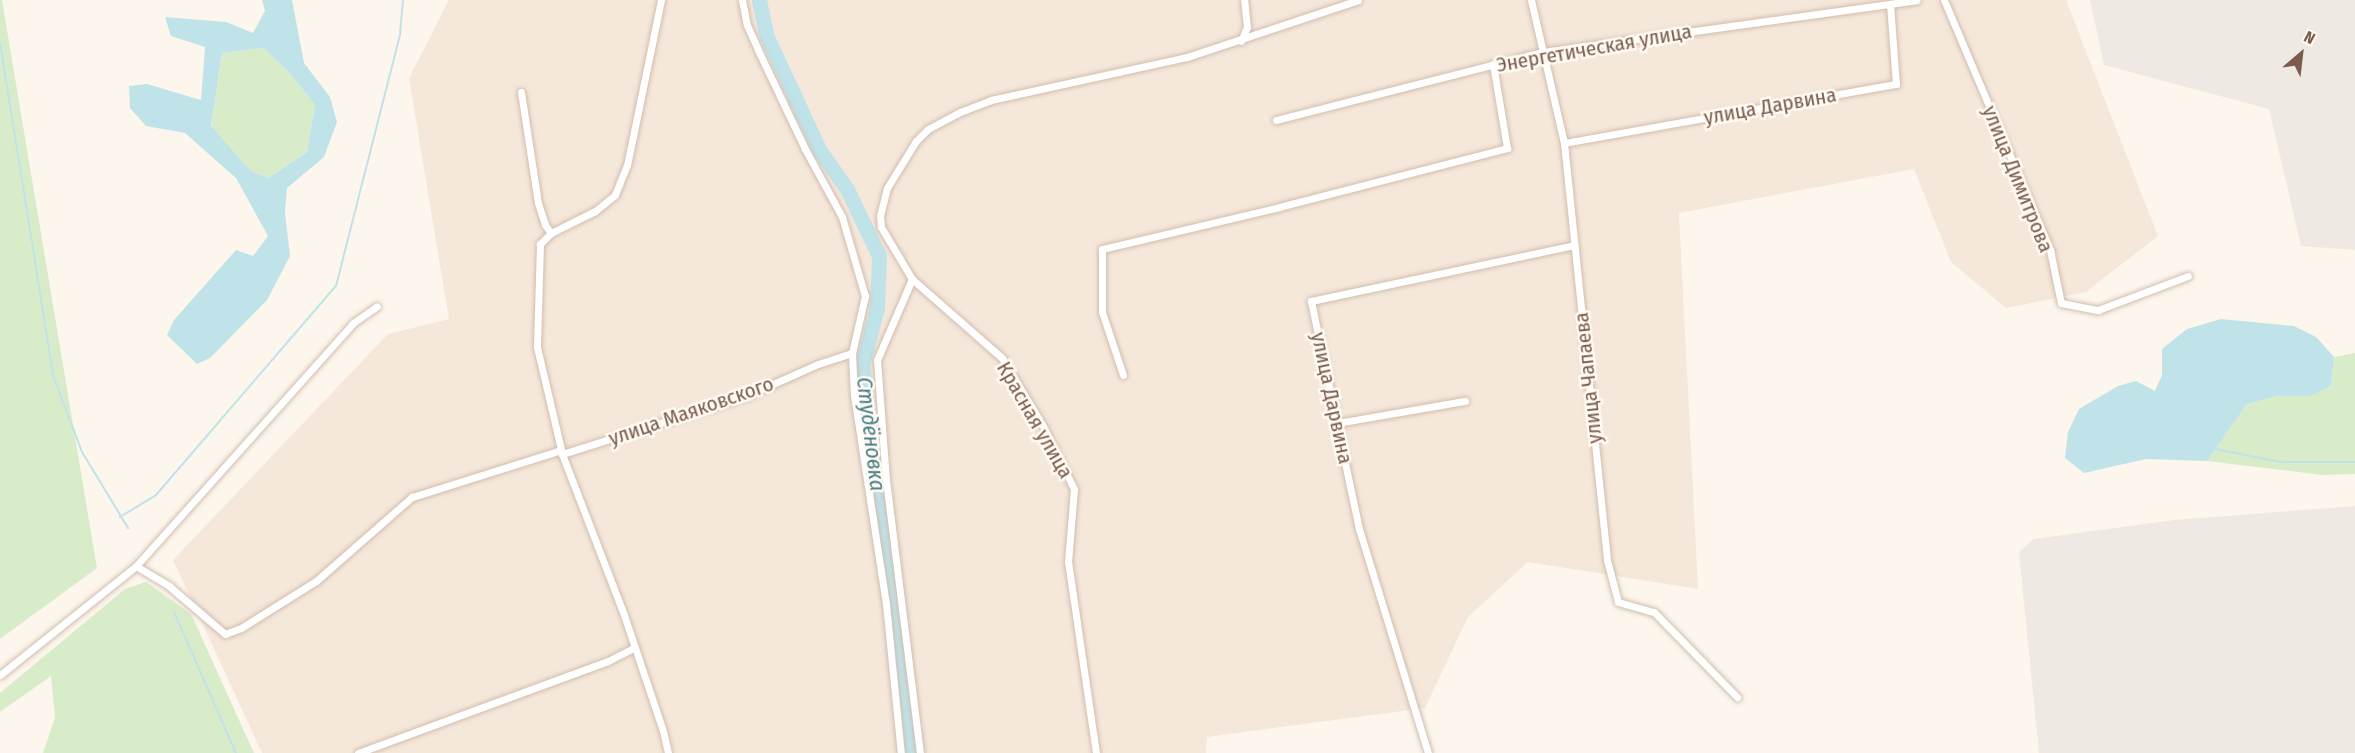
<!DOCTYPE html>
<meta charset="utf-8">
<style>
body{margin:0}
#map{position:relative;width:2355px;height:753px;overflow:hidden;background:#fdf6ec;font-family:"Fira Sans Condensed",sans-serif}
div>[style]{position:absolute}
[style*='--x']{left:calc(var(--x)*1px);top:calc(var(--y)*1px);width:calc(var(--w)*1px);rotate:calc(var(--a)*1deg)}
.residential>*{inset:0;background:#f5e8da}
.industrial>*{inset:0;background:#efe9e4}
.green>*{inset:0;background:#d8ecc9}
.water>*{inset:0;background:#bfe3e8}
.stream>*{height:2px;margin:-1px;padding:0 1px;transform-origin:1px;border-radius:1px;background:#bfe3e8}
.river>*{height:15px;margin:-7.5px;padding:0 7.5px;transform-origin:7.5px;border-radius:7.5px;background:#bfe3e8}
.roads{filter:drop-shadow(0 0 2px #d1beb0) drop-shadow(0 0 2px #d1beb0)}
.street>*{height:7px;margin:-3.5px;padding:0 3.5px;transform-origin:3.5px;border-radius:3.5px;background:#fff}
span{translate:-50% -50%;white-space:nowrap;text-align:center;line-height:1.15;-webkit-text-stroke:5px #fffaf3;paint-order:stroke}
.street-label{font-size:21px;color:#7a5c4d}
.water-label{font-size:22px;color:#437c86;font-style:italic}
.north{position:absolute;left:2271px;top:24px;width:60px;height:60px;-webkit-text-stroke:4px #fffaf3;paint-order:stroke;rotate:28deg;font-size:16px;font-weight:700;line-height:24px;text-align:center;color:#7a5c4d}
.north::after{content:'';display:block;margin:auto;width:21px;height:27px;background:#7a5c4d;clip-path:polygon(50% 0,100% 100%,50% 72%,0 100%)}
</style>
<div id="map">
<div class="residential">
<div style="clip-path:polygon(449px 0,2066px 0,2158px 236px,2086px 292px,2006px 308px,1951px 262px,1914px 169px,1679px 213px,1698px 589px,1528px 562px,1468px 617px,1425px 708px,1207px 737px,1206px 753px,262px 753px,173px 560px,388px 334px,449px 319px,409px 78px)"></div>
</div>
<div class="industrial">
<div style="clip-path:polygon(2090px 0,2355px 0,2355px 250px,2301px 246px,2269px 109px,2104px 65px)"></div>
<div style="clip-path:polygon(2355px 506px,2355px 753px,2039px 753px,2019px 552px,2034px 539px,2174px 520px)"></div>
</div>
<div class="green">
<div style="clip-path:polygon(0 0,2px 0,97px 568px,0 639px)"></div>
<div style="clip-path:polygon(263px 48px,288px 71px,315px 105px,307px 152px,268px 178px,251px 171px,211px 127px,222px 53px)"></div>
<div style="clip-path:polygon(2355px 353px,2355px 474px,2322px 475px,2207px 461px,2247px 404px,2278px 396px,2311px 396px,2331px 386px,2334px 357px)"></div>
<div style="clip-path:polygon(146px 582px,191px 614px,254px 753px,43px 753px,55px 718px,51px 676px,0 712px,0 693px,125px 589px)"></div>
</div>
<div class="water">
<div style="clip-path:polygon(evenodd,262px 0,292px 0,304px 63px,330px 97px,337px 122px,324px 157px,287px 188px,285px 213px,290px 256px,267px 300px,210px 358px,197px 364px,167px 335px,174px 320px,236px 250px,253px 256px,268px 236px,236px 178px,185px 133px,146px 126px,130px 108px,129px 86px,147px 84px,201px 100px,205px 47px,171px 36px,165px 17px,226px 22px,253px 33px,265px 11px,262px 0,263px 48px,288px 71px,315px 105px,307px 152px,268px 178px,251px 171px,211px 126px,222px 53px,263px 48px)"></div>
<div style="clip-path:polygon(2221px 319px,2294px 326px,2316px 337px,2334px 357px,2331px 386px,2311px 396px,2278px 396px,2247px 404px,2207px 461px,2146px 459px,2084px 473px,2065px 458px,2068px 432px,2079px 409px,2118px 386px,2136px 381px,2155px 391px,2162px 375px,2162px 349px,2187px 329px)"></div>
</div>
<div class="stream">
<div style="--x:0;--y:43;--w:336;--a:80.9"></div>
<div style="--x:53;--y:375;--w:82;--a:69.4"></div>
<div style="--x:82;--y:452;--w:89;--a:58.8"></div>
<div style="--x:2215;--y:449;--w:67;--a:11.1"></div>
<div style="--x:2281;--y:462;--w:74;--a:0"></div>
<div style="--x:120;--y:517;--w:42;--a:-31.4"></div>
<div style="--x:156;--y:495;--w:276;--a:-49.3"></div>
<div style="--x:336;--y:286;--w:260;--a:-75.7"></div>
<div style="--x:400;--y:34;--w:34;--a:-85"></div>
<div style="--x:174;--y:612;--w:154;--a:66.3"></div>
</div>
<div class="river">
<div style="--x:759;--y:0;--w:38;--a:78"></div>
<div style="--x:767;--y:37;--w:126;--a:65.1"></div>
<div style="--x:820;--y:151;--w:47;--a:54.6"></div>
<div style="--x:847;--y:189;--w:74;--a:64.5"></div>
<div style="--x:879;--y:256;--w:52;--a:92.2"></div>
<div style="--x:877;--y:308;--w:59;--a:104.7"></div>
<div style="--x:862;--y:365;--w:391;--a:82.9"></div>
</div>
<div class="roads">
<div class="street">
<div style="--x:661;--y:0;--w:168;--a:101.6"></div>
<div style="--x:627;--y:165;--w:32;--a:112"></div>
<div style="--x:615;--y:195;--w:26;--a:141"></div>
<div style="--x:595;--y:211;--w:49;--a:153.4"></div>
<div style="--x:551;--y:233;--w:16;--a:135"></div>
<div style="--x:540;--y:244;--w:103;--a:91.7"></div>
<div style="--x:537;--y:347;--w:110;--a:76.8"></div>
<div style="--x:562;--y:454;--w:173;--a:68.9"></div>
<div style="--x:624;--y:615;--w:122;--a:71.4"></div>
<div style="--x:663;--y:731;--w:23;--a:77"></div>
<div style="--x:742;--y:0;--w:25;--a:79"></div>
<div style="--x:747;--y:25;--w:27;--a:66"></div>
<div style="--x:758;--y:50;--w:110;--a:64.6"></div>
<div style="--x:805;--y:149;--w:77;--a:61.4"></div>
<div style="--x:842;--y:217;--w:82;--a:73.8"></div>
<div style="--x:865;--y:296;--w:58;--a:102.8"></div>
<div style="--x:852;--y:353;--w:42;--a:87.3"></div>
<div style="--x:854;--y:395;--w:211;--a:81.3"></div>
<div style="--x:886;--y:604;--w:150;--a:84.3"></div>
<div style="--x:1531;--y:0;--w:147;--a:77"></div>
<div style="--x:1564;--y:143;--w:419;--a:84.1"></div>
<div style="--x:1607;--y:560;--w:43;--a:75.3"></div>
<div style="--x:1618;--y:602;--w:37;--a:16"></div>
<div style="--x:1654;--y:612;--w:119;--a:45.7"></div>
<div style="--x:1944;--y:0;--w:272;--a:67"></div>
<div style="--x:2050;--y:250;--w:54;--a:78.3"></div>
<div style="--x:2061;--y:303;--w:38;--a:11"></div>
<div style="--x:2098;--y:310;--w:96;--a:-20.7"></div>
<div style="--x:1241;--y:41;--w:15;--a:-67"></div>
<div style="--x:1247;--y:27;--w:27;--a:-96"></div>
<div style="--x:521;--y:92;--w:112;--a:81.3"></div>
<div style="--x:538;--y:203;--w:23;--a:72"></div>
<div style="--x:545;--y:225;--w:10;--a:53"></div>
<div style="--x:1276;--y:120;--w:276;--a:-14.3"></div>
<div style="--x:1543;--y:52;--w:377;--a:-7.9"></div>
<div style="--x:1564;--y:143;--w:337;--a:-10.1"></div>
<div style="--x:1896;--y:84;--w:80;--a:-94.3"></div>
<div style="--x:912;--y:279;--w:88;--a:113.4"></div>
<div style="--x:877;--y:360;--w:120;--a:85.7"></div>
<div style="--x:886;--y:480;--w:275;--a:82.9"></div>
<div style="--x:1123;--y:375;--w:66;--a:-108.4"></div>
<div style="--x:1102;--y:312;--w:63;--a:-90"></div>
<div style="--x:1102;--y:249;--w:182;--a:-13.3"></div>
<div style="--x:1279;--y:207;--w:236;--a:-14.5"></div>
<div style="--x:1507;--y:148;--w:85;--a:-99.5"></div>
<div style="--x:1337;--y:423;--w:130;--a:-9.8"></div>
<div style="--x:562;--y:454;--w:193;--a:-17.5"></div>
<div style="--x:746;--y:396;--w:79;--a:-24"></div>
<div style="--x:818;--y:364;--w:36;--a:-18"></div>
<div style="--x:136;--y:566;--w:39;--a:31"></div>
<div style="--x:169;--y:586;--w:74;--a:40.6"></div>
<div style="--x:225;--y:634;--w:17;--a:-21"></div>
<div style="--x:241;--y:628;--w:89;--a:-32.1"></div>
<div style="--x:316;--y:581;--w:128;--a:-41.2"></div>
<div style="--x:412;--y:497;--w:156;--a:-17.5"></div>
<div style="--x:0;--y:675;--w:174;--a:-38.7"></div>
<div style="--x:136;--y:566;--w:326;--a:-48.2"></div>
<div style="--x:353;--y:323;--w:29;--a:-35"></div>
<div style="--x:358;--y:753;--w:266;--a:-20.2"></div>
<div style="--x:608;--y:661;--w:30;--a:-27"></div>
<div style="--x:1096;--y:753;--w:193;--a:-98.3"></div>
<div style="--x:1068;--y:562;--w:73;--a:-85.3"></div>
<div style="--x:1074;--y:489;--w:70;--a:-116.2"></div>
<div style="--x:1043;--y:426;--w:79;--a:-121.1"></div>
<div style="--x:1002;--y:358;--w:120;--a:-138.7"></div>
<div style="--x:912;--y:279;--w:61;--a:-120.8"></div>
<div style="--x:881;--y:227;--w:11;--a:-95"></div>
<div style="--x:880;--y:216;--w:29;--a:-76"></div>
<div style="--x:887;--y:188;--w:55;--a:-58.3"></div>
<div style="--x:916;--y:141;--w:17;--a:-45"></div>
<div style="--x:928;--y:129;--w:36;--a:-28"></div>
<div style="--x:960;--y:112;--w:33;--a:-21"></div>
<div style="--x:991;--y:100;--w:201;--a:-12.4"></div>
<div style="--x:1187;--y:57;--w:180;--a:-18.4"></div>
<div style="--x:1428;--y:753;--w:234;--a:-107.1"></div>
<div style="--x:1359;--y:529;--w:233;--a:-101.9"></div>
<div style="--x:1311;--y:301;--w:269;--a:-12"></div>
</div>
</div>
<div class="street-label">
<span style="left:1594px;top:48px;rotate:-10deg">Энергетическая улица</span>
<span style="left:1770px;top:106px;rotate:-10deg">улица Дарвина</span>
<span style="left:2018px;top:179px;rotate:68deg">улица Димитрова</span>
<span style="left:1588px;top:378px;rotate:-96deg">улица Чапаева</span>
<span style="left:1332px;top:398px;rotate:78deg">улица Дарвина</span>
<span style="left:691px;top:411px;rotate:-19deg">улица Маяковского</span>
<span style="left:1035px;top:420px;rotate:60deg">Красная улица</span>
</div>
<div class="water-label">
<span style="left:871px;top:434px;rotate:83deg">Студёновка</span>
</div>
<div class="north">N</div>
</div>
